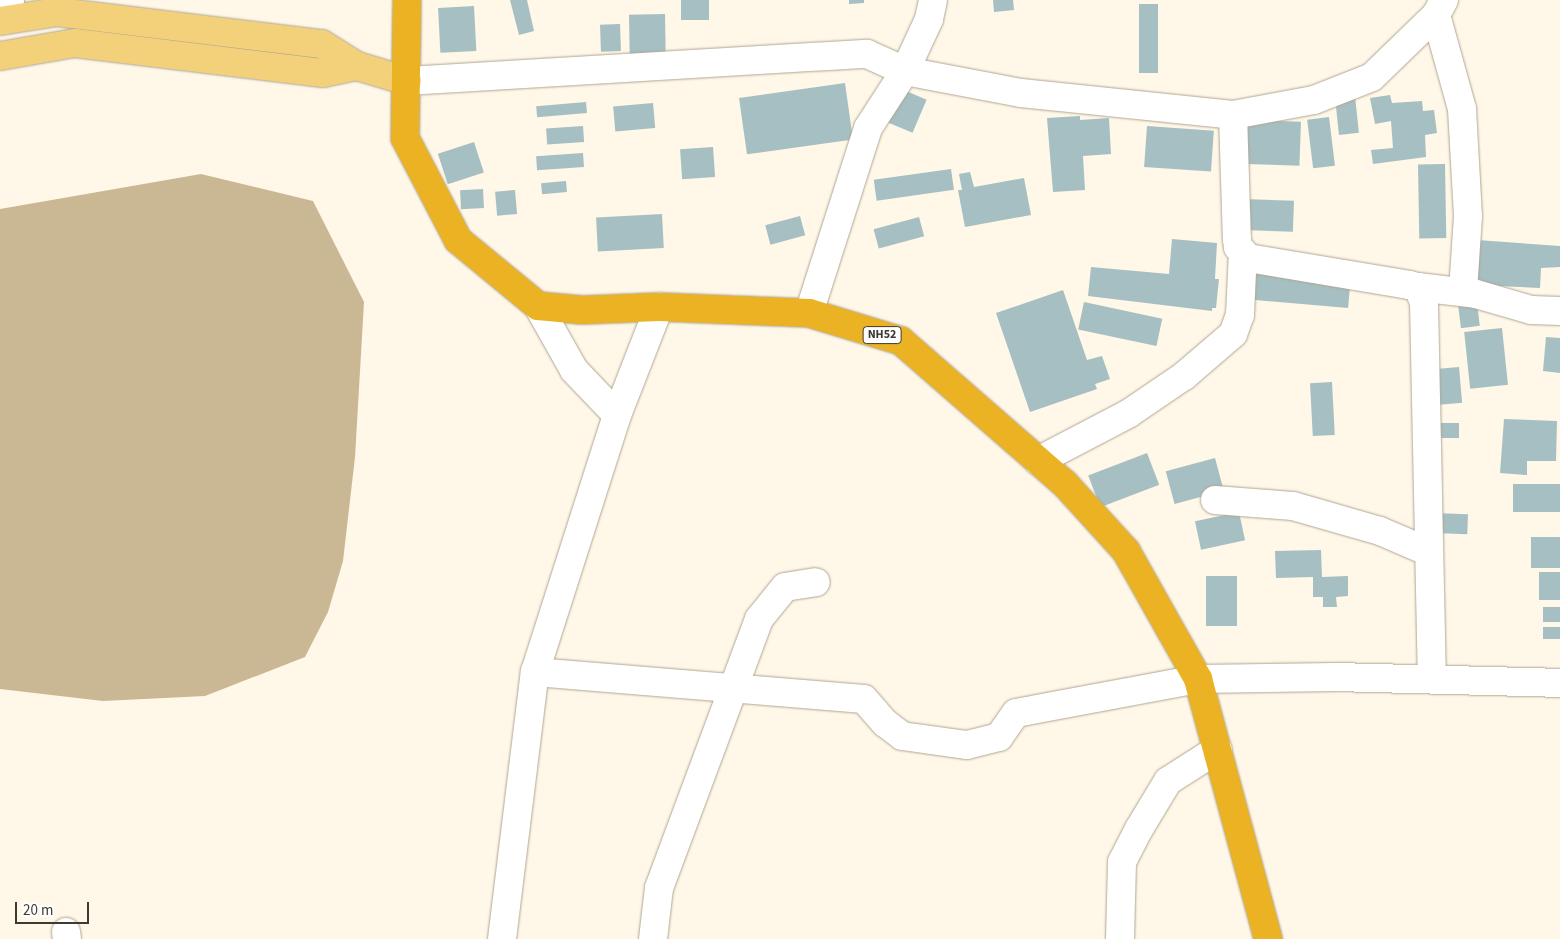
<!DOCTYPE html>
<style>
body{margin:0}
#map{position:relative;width:1560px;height:939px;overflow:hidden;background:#fff7e7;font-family:"Source Sans 3",sans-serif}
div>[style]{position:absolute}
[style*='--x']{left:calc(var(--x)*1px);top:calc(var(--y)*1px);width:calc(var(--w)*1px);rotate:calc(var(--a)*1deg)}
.water>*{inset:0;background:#cab894}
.building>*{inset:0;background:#a6bfc2;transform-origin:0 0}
.roads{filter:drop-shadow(0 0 1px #afa693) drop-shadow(0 0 1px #afa693)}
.minor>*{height:28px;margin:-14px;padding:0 14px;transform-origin:14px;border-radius:14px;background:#fff}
.major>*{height:28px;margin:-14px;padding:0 14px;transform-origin:14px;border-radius:14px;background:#f3d17b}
.highway>*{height:28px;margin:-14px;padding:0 14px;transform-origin:14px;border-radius:14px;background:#ebb323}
span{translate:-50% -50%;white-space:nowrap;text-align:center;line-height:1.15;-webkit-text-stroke:4.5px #fff;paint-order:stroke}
.shield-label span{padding:1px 4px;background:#fff;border:1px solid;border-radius:4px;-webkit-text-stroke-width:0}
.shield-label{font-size:12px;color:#3e3a32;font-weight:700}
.scale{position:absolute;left:15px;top:902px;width:74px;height:22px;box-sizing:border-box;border:2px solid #3e3a32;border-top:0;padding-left:6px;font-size:15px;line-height:18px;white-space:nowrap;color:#3e3a32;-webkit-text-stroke:4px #fff;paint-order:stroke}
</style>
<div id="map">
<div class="water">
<div style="clip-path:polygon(201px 174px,313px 201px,364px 302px,355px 457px,343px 561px,328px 612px,305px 657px,205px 696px,103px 701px,0 689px,0 209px)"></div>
</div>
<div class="building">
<div style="clip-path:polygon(510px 0,527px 0,534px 31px,519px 35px)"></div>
<div style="left:681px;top:0;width:28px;height:20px"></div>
<div style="clip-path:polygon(849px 0,864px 0,864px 3px,849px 4px)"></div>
<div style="clip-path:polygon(993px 0,1013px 0,1014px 10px,994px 12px)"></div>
<div style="left:1139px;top:4px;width:19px;height:69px"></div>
<div style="left:474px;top:6px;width:45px;height:36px;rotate:87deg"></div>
<div style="left:665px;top:14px;width:41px;height:36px;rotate:89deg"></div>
<div style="left:620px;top:24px;width:27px;height:20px;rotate:88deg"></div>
<div style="left:845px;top:83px;width:57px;height:107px;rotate:82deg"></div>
<div style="left:899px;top:88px;width:30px;height:36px;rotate:23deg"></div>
<div style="clip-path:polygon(1390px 95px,1392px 103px,1422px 101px,1423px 111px,1434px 110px,1437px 133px,1425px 135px,1426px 157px,1373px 164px,1371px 150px,1393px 148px,1391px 121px,1375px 124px,1370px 98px)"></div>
<div style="left:1355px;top:96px;width:37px;height:20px;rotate:84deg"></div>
<div style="left:586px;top:102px;width:11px;height:50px;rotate:85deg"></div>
<div style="left:653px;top:103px;width:25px;height:40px;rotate:85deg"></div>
<div style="clip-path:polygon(1080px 116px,1080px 120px,1109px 118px,1111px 154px,1083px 156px,1085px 190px,1053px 192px,1047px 118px)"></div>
<div style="left:1329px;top:117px;width:49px;height:22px;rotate:83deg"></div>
<div style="left:1248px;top:120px;width:53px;height:44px;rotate:2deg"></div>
<div style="left:583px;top:126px;width:16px;height:37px;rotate:86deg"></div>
<div style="left:1147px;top:126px;width:67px;height:41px;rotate:4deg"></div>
<div style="left:474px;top:142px;width:32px;height:38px;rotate:72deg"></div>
<div style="left:713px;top:147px;width:30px;height:33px;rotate:86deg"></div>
<div style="left:583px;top:153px;width:14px;height:47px;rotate:86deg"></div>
<div style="left:1445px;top:164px;width:74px;height:27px;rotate:89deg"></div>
<div style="left:951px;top:169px;width:21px;height:78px;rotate:82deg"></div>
<div style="clip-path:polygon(970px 172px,974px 187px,1024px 178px,1031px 215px,965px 227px,958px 190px,962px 190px,959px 174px)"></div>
<div style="left:566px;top:181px;width:11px;height:25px;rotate:85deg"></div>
<div style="left:483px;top:189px;width:19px;height:23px;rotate:87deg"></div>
<div style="left:515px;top:190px;width:24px;height:20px;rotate:85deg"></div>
<div style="left:1244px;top:199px;width:50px;height:31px;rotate:2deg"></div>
<div style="left:662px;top:214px;width:34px;height:66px;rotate:87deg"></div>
<div style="left:800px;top:216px;width:20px;height:36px;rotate:75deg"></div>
<div style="left:919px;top:217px;width:20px;height:47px;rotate:75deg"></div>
<div style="clip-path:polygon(1172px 239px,1217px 243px,1215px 279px,1219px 279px,1216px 308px,1212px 308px,1212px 311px,1088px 296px,1091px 267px,1169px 274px)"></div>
<div style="clip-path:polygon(1477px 240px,1560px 246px,1560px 267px,1541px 268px,1540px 288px,1475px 285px)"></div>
<div style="left:1246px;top:270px;width:105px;height:29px;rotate:5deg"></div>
<div style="clip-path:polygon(1063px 290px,1087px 360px,1102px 356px,1110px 379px,1095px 384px,1097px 389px,1030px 412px,996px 313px)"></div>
<div style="left:1084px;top:302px;width:80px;height:28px;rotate:12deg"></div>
<div style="left:1477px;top:303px;width:23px;height:19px;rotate:83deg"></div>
<div style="left:1502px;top:328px;width:57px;height:38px;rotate:84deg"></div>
<div style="clip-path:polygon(1546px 337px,1560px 338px,1560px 373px,1543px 371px)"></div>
<div style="left:1459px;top:367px;width:36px;height:31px;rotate:85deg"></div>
<div style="left:1332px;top:382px;width:53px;height:22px;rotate:87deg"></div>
<div style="clip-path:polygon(1504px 419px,1557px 421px,1556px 461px,1527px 461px,1527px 475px,1500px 473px)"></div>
<div style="left:1459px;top:423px;width:15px;height:28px;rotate:90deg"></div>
<div style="left:1147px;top:453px;width:34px;height:63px;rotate:69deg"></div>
<div style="left:1215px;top:458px;width:34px;height:51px;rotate:75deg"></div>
<div style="left:1560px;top:484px;width:28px;height:47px;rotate:90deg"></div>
<div style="left:1239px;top:512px;width:29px;height:45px;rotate:78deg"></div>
<div style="left:1435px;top:513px;width:33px;height:20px;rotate:2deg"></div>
<div style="left:1560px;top:537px;width:31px;height:29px;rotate:90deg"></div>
<div style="clip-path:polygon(1321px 550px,1322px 577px,1348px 576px,1348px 596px,1336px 597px,1337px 607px,1323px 607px,1323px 597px,1313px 597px,1313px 577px,1276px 578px,1275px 551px)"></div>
<div style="left:1539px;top:572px;width:21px;height:28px"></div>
<div style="left:1237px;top:576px;width:50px;height:31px;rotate:90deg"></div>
<div style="left:1543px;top:607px;width:17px;height:15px"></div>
<div style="left:1560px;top:627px;width:12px;height:17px;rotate:90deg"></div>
</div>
<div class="roads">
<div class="minor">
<div style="--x:1436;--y:15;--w:98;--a:74.5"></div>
<div style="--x:1462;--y:109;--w:107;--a:86.8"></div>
<div style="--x:1468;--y:216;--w:76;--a:93.8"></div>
<div style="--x:9;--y:19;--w:19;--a:-87"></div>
<div style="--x:407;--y:81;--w:461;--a:-3.4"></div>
<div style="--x:867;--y:54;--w:42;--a:24.1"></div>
<div style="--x:905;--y:71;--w:118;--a:10.7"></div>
<div style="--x:1021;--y:93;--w:213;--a:5.9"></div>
<div style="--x:1233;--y:115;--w:82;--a:-10.5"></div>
<div style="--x:1314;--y:100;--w:62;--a:-21.6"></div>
<div style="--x:1372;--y:77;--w:89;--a:-44.1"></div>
<div style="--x:1436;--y:15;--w:17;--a:-62"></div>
<div style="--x:1233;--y:115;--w:124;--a:88.2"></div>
<div style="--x:1237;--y:239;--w:8;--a:83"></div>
<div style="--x:1238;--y:247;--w:15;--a:48"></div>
<div style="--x:1248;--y:258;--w:163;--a:9.5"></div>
<div style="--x:1409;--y:285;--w:9;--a:13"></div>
<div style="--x:1418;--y:287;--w:17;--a:69"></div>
<div style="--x:1424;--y:303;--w:375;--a:88.8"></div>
<div style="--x:1418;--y:287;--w:58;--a:6.9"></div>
<div style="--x:1476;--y:294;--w:57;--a:16.2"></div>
<div style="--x:1531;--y:310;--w:29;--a:2"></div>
<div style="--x:538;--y:306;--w:73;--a:60.6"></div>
<div style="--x:574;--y:370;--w:62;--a:46.3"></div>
<div style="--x:809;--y:313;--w:194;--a:-72.3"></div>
<div style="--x:868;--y:128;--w:68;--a:-57"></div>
<div style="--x:905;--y:71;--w:57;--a:-65.2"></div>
<div style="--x:929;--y:19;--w:19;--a:-78"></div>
<div style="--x:1038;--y:461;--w:102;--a:-27.6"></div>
<div style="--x:1128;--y:414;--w:68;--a:-34.2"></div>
<div style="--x:1184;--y:376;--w:65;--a:-40.6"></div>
<div style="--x:1233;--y:334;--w:20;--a:-70"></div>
<div style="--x:1240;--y:315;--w:63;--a:-87.3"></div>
<div style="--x:1215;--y:500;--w:78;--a:4.4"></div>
<div style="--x:1293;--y:506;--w:91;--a:16"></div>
<div style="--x:1380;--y:531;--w:53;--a:23.2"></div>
<div style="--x:535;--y:672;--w:330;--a:4.7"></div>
<div style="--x:864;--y:699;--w:32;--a:49"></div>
<div style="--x:885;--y:723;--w:21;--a:37"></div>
<div style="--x:902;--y:736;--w:66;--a:7.9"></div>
<div style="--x:967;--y:745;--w:33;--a:-14"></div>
<div style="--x:999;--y:737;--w:29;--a:-55"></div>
<div style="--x:1016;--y:713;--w:185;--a:-10.6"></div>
<div style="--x:1198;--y:679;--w:137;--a:-0.8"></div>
<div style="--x:1335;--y:677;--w:225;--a:1.5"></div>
<div style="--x:66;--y:932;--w:7;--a:82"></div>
<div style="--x:502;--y:939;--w:269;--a:-83"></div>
<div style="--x:535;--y:672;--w:270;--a:-72.3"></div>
<div style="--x:617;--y:415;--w:116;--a:-68.7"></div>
<div style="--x:653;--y:939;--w:51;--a:-83.3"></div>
<div style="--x:659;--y:888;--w:287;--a:-69.6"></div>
<div style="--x:759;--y:619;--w:41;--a:-50.9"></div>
<div style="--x:785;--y:587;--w:31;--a:-9"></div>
<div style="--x:1120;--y:939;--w:77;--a:-88.5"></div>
<div style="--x:1122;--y:862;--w:37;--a:-63"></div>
<div style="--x:1139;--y:829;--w:56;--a:-58.9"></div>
<div style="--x:1168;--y:781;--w:59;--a:-32.6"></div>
</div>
<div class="major">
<div style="--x:0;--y:21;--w:58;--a:-9"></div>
<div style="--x:57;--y:12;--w:267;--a:6.9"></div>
<div style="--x:322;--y:44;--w:41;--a:32.2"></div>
<div style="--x:357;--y:66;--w:52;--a:16.7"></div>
<div style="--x:0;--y:56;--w:76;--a:-9.8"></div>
<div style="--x:75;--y:43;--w:250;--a:6.9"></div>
<div style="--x:323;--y:73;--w:35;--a:-12"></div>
</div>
<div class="highway">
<div style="--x:407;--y:0;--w:138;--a:90.8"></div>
<div style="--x:405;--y:138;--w:115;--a:62.5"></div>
<div style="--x:458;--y:240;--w:104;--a:39.5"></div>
<div style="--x:538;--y:306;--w:44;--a:5.2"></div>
<div style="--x:582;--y:310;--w:77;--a:-2.2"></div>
<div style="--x:659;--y:307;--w:150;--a:2.3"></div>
<div style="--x:809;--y:313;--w:96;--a:16.9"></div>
<div style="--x:901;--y:341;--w:218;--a:41.1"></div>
<div style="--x:1065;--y:484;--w:91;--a:47.7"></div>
<div style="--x:1126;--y:551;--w:147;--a:60.6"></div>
<div style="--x:1198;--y:679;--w:269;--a:74.9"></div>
</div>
</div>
<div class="shield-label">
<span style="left:882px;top:335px">NH52</span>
</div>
<div class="scale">20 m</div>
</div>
